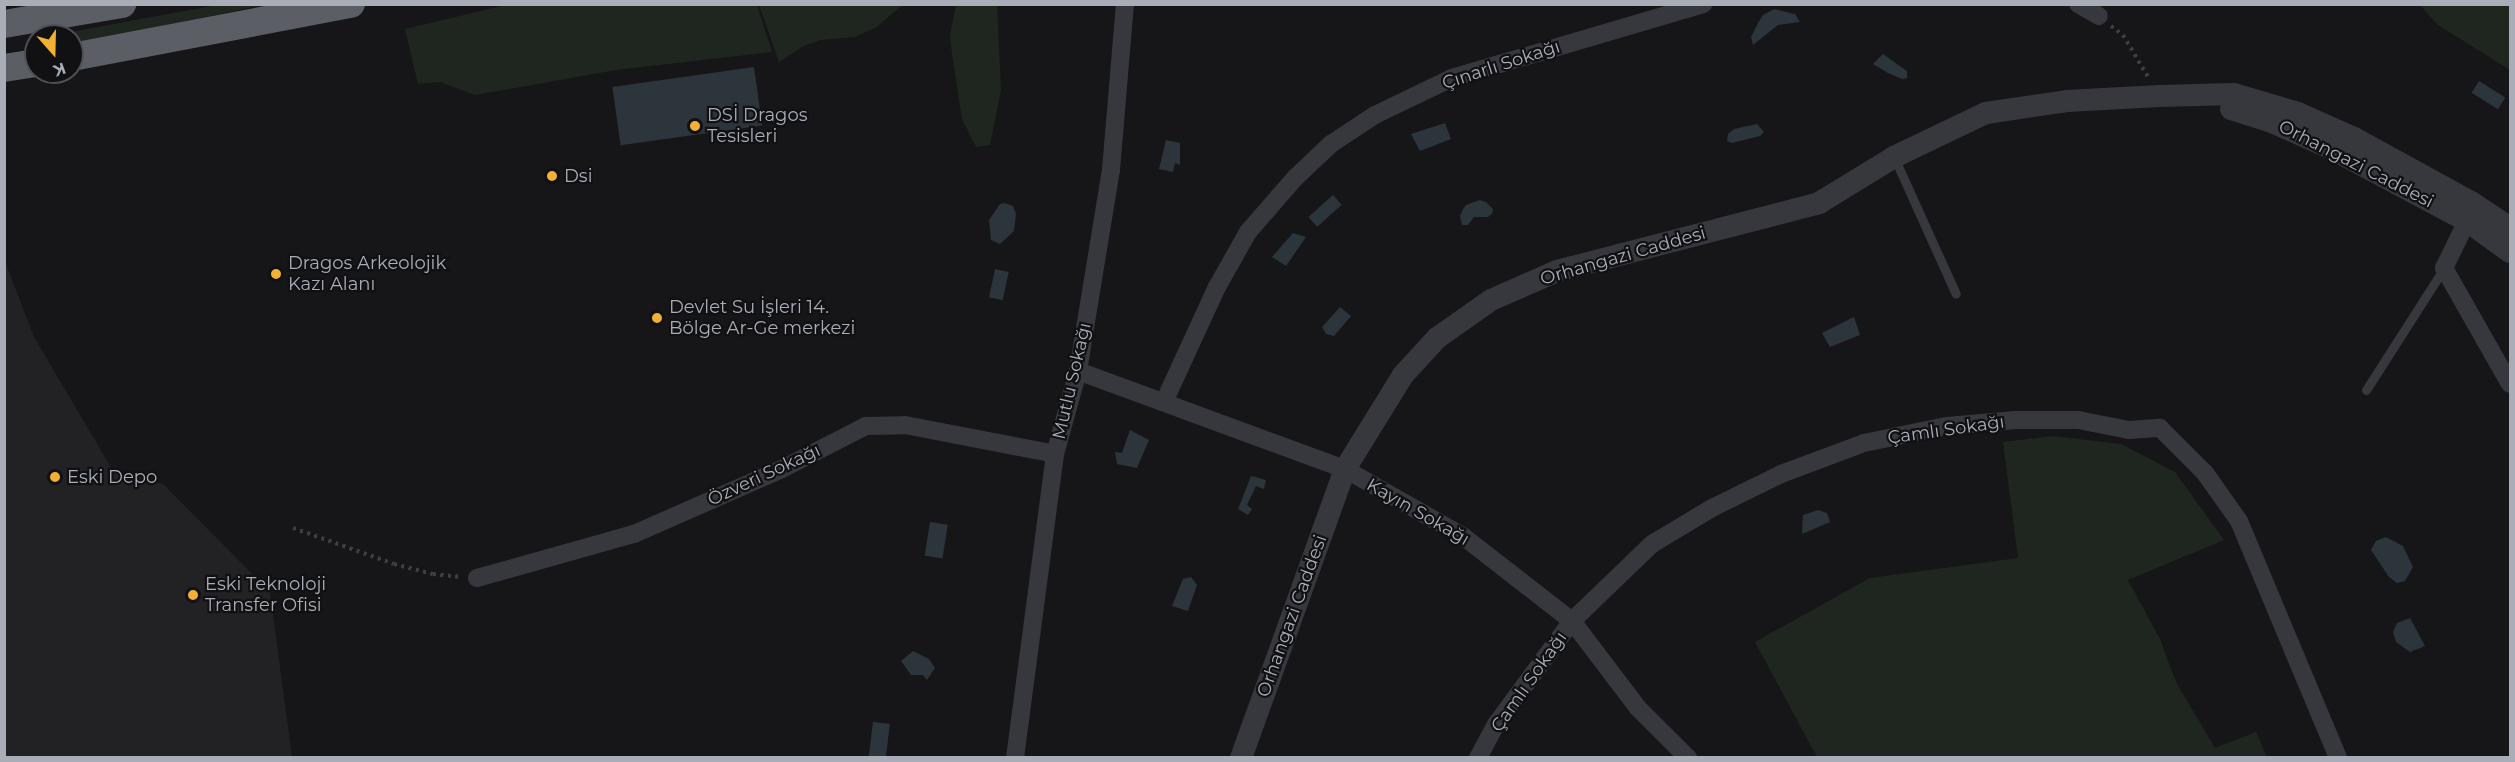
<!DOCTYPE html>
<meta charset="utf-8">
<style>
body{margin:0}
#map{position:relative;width:2515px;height:762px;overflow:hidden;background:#161618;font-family:Montserrat,sans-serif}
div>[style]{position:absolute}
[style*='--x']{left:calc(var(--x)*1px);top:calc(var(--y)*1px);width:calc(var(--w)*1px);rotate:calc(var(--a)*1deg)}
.built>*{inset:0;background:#222225}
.green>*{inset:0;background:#1e261f}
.water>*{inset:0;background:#2c353c;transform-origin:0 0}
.path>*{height:4px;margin-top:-2px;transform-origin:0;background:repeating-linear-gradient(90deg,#3d3f44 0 3px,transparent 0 7.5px)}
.service>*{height:9px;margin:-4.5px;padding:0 4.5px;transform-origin:4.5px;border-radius:4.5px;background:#37383d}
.minor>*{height:18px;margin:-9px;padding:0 9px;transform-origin:9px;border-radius:9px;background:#37383d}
.tertiary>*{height:22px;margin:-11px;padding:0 11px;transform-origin:11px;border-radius:11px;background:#37383d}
.trunk>*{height:28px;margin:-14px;padding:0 14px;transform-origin:14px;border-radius:14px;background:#5b5e65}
.dots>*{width:16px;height:16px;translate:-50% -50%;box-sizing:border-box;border:3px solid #111113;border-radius:50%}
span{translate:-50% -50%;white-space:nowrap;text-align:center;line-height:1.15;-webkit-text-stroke:4.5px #111113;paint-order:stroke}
.street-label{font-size:18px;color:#a8adb8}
.poi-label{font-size:18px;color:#a8adb8}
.left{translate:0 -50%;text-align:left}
.frame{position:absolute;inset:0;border:6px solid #a8adb8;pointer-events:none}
.north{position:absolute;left:24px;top:24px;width:60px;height:60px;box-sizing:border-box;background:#111113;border:2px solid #4d4f55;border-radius:50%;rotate:160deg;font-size:16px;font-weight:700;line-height:24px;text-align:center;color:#a8adb8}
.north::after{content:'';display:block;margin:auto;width:21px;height:27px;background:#f2b134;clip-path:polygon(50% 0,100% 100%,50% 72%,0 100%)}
</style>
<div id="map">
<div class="built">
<div style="clip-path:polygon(4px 259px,34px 337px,112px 469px,163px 484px,270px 592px,292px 757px,5px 757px)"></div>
</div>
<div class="green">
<div style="clip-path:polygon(510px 4px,757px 5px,772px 52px,616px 70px,475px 95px,440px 82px,418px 84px,405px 29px)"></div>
<div style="clip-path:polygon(217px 5px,263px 5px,72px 45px,72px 36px,49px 36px)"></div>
<div style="clip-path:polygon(759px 5px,759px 4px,902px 5px,877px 27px,855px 37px,820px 40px,802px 47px,779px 62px)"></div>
<div style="clip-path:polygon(956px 5px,997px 5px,1001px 90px,990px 145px,976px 147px,962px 119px,952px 54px,950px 35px)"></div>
<div style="clip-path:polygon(2420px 5px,2510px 5px,2510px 70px,2438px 25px)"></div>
<div style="clip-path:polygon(2053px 436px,2121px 444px,2175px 472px,2224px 540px,2128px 580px,2160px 639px,2176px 682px,2215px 748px,2256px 732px,2267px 757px,1817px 757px,1755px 642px,1870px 578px,2018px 558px,2003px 442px)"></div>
</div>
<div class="water">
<div style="clip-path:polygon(1774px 9px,1795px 14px,1800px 22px,1778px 25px,1753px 45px,1751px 37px,1758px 23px,1763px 15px)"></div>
<div style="clip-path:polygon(1883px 54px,1907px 71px,1907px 78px,1902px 79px,1888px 73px,1873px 64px)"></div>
<div style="left:754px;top:67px;width:59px;height:143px;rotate:82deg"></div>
<div style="left:2479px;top:81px;width:31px;height:14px;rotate:32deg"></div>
<div style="clip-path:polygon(1445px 123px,1451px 139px,1420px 151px,1411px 134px)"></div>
<div style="clip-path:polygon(1757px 124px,1764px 132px,1760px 136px,1732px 143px,1727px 141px,1728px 134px,1734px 129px)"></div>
<div style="clip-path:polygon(1166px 140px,1180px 143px,1180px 165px,1175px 163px,1173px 172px,1159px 169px)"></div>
<div style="left:1333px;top:195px;width:13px;height:33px;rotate:48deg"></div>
<div style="clip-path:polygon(1480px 200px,1486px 202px,1493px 209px,1492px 214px,1488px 217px,1474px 217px,1468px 225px,1462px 225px,1460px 216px,1463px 209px,1466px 205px)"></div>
<div style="clip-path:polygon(1005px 203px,1013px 206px,1016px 214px,1014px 231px,1000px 244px,991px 240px,989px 220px,1000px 204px)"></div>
<div style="clip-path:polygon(1293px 233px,1306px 237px,1286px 266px,1272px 257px)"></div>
<div style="left:995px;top:269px;width:14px;height:29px;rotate:12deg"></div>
<div style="clip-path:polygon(1340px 307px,1351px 316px,1334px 336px,1326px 334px,1322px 327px)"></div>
<div style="clip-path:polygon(1854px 317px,1860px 335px,1830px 347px,1822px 333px)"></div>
<div style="clip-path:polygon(1130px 430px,1149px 440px,1137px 468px,1117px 464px,1115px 452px,1122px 453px)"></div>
<div style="clip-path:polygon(1251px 476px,1266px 480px,1264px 489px,1256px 486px,1247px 505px,1252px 509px,1248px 515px,1238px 509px)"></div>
<div style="clip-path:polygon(1818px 510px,1827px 513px,1830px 522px,1802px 534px,1803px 515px)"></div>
<div style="left:930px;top:522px;width:18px;height:34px;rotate:9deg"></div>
<div style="clip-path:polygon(2386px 537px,2403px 546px,2413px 567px,2405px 581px,2397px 583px,2389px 577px,2371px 550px,2376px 541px)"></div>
<div style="clip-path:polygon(1191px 577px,1197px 585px,1188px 611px,1172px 606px,1183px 579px)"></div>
<div style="clip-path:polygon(2410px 618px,2425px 646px,2410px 652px,2396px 642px,2393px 632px,2397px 623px)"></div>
<div style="clip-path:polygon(913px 651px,929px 659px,935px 668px,927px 680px,923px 675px,911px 675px,901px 661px)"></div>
<div style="left:873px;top:722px;width:17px;height:35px;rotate:7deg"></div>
</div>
<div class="path">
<div style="--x:2111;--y:26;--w:15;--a:37"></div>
<div style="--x:2123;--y:35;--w:49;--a:59.2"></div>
<div style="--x:293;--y:528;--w:107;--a:19.6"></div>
<div style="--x:394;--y:564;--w:40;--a:14.4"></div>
<div style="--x:433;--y:574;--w:29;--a:6"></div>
</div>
<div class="service">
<div style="--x:1894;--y:157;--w:150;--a:65.7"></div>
<div style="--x:2366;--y:390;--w:145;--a:-57.4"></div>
</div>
<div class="minor">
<div style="--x:2078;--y:4;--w:24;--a:30"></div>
<div style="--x:2467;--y:221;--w:52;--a:116.1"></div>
<div style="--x:2444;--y:268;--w:133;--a:60.4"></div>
<div style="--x:1078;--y:371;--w:284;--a:20.2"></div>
<div style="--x:1345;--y:469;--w:137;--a:29.7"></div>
<div style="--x:1464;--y:537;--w:137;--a:37.9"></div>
<div style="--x:1572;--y:621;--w:109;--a:52.8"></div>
<div style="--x:1638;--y:708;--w:71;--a:45"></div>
<div style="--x:1164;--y:402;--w:127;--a:-65.3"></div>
<div style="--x:1217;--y:287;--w:63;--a:-60.6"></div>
<div style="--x:1248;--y:232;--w:72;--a:-49"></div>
<div style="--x:1295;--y:178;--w:50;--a:-43.4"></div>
<div style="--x:1331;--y:144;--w:53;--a:-33.4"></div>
<div style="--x:1375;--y:115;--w:85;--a:-25.7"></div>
<div style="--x:1452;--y:78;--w:262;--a:-16.4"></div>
<div style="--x:477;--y:578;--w:163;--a:-15.7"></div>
<div style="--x:634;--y:534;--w:159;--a:-23.7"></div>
<div style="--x:780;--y:470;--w:97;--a:-27.1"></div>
<div style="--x:866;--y:426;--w:39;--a:-1"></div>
<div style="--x:905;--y:425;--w:153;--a:10.9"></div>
<div style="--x:1015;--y:758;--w:307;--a:-82.5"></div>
<div style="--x:1055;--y:454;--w:86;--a:-74.5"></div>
<div style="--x:1078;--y:371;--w:204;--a:-80.7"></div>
<div style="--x:1111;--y:170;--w:167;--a:-85.2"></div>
<div style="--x:1478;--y:758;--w:40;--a:-62"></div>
<div style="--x:1497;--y:723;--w:127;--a:-53.7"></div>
<div style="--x:1572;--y:621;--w:111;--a:-43.9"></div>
<div style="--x:1652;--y:544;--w:70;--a:-31"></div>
<div style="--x:1712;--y:508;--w:77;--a:-26.2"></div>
<div style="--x:1781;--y:474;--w:89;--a:-20.5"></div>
<div style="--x:1864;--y:443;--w:85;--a:-11.6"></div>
<div style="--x:1947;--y:426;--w:69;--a:-5"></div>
<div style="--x:2016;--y:420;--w:62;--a:0"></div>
<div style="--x:2078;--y:420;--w:52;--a:11.1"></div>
<div style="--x:2129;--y:430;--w:31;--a:-4"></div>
<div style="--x:2160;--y:428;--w:64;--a:45"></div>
<div style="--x:2205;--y:473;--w:59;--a:54.7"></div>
<div style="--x:2239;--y:521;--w:257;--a:67.3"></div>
</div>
<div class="tertiary">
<div style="--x:2231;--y:109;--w:43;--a:17.6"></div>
<div style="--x:2272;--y:122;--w:66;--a:24.2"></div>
<div style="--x:2332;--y:149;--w:153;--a:28.1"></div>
<div style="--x:2467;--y:221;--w:53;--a:35.8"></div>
<div style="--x:1241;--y:758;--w:307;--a:-70.2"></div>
<div style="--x:1345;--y:469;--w:110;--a:-58.3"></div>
<div style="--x:1403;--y:375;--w:50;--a:-47.4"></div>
<div style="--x:1437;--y:338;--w:66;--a:-35.1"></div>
<div style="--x:1491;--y:300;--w:72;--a:-23.7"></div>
<div style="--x:1557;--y:271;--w:271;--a:-14.5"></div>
<div style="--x:1819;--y:203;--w:88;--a:-31.5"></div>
<div style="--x:1894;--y:157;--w:102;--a:-25.6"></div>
<div style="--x:1986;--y:113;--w:82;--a:-8.4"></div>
<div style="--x:2067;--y:101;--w:92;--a:-3.1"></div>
<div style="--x:2159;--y:96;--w:75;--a:-1.5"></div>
<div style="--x:2234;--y:94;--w:67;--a:16.5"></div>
<div style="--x:2298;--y:113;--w:61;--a:24.1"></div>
<div style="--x:2354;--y:138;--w:133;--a:28.7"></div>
<div style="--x:2471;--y:202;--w:47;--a:33.7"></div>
</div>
<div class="trunk">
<div style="--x:4;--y:24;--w:120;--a:-9.6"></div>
<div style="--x:72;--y:57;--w:284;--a:-10.8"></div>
<div style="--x:4;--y:68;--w:32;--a:-9"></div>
</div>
<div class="dots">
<div style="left:695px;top:126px;background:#f2b134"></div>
<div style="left:552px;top:176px;background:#f2b134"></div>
<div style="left:276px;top:274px;background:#f2b134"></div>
<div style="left:657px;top:318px;background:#f2b134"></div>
<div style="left:55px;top:477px;background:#f2b134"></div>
<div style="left:193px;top:595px;background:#f2b134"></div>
</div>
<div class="street-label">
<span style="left:1501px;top:65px;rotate:-18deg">Çınarlı Sokağı</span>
<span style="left:2356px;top:164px;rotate:27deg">Orhangazi Caddesi</span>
<span style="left:1623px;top:256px;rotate:-16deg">Orhangazi Caddesi</span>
<span style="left:1072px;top:381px;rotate:-77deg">Mutlu Sokağı</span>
<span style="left:1946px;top:430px;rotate:-8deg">Çamlı Sokağı</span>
<span style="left:764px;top:475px;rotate:-25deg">Özveri Sokağı</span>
<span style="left:1418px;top:512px;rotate:30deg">Kayın Sokağı</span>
<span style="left:1292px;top:616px;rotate:-70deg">Orhangazi Caddesi</span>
<span style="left:1529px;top:682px;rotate:-55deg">Çamlı Sokağı</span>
</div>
<div class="poi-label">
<span class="left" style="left:707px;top:126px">DSİ Dragos<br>Tesisleri</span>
<span class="left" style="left:564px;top:176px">Dsi</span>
<span class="left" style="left:288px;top:274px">Dragos Arkeolojik<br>Kazı Alanı</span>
<span class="left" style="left:669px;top:318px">Devlet Su İşleri 14.<br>Bölge Ar-Ge merkezi</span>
<span class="left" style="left:67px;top:477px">Eski Depo</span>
<span class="left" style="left:205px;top:595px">Eski Teknoloji<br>Transfer Ofisi</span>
</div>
<div class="frame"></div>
<div class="north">K</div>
</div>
